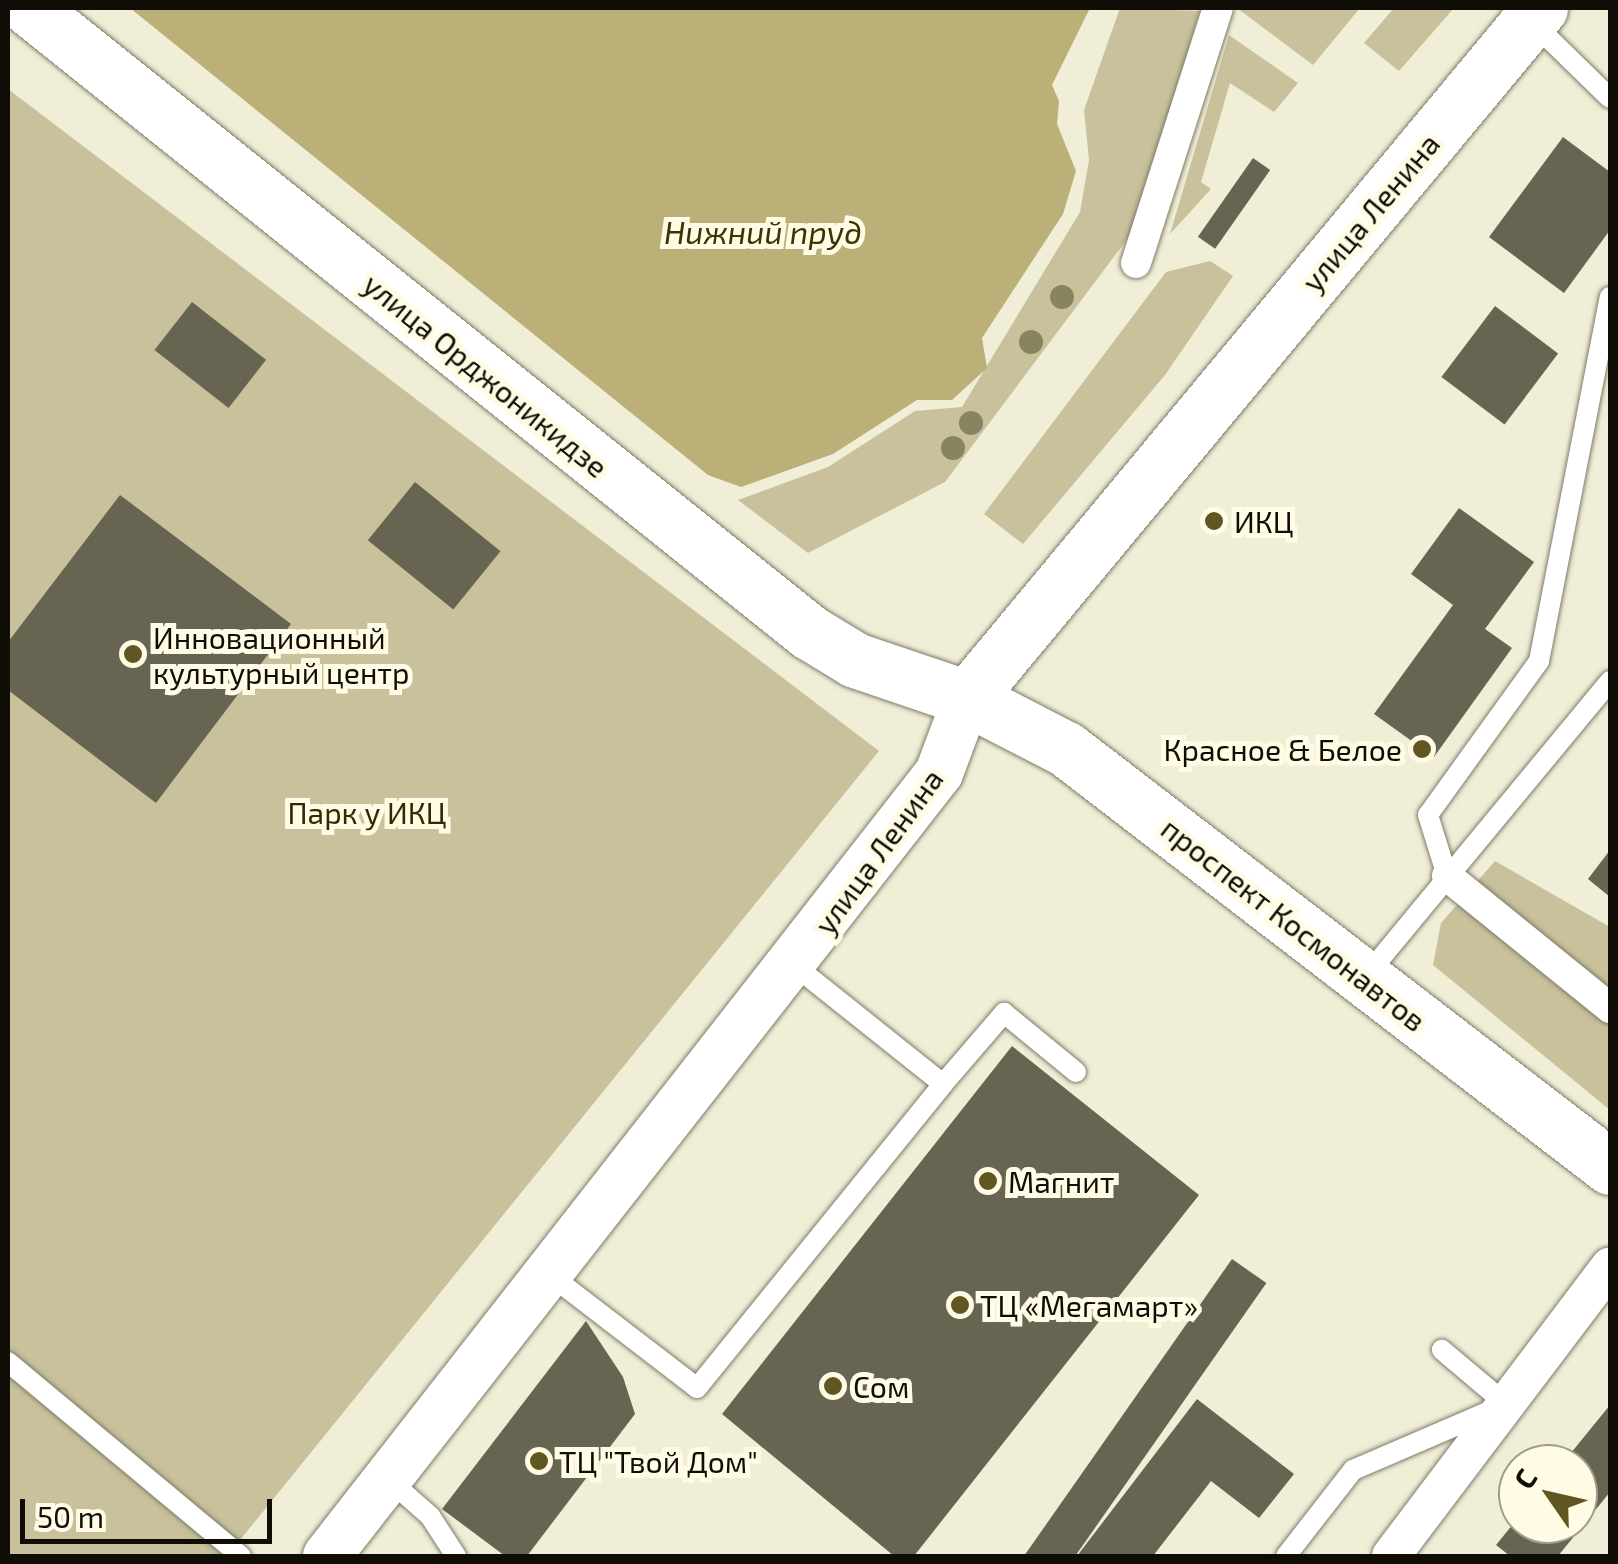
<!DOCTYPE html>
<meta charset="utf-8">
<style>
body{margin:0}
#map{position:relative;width:1618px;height:1564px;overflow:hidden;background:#f1eed8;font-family:"Exo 2",sans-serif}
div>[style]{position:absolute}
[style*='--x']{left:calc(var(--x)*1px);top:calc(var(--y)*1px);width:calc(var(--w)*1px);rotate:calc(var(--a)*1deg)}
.green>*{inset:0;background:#c8c19b}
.water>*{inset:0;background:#bab078}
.building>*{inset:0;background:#676451;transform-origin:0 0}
.roads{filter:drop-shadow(0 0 2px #7f7b68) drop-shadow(0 0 2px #7f7b68)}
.service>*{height:20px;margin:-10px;padding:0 10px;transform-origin:10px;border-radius:10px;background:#fff}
.pedestrian>*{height:30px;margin:-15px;padding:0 15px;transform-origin:15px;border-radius:15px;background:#fff}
.minor>*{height:38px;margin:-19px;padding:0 19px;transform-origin:19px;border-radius:19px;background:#fff}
.tertiary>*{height:48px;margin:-24px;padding:0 24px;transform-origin:24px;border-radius:24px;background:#fff}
.secondary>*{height:55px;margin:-27.5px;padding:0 27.5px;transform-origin:27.5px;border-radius:27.5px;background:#fff}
.primary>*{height:55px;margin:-27.5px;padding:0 27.5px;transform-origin:27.5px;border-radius:27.5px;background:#fff}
.trees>*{width:24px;height:24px;margin:-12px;border-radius:50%;background:#888361}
.dots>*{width:28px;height:28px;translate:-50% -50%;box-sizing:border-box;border:5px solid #fffbe5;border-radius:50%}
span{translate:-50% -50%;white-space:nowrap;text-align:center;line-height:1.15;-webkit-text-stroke:10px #fffbe5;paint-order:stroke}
.street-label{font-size:30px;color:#0f0d06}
.poi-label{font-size:30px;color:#0f0d06}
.left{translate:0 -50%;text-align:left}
.right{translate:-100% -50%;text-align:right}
.park-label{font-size:30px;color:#332b00}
.water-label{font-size:32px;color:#3b3303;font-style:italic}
.frame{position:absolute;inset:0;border:10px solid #0f0d06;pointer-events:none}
.north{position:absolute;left:1498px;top:1444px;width:100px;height:100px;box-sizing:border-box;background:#fffbe5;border:2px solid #9f9c8c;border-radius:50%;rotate:304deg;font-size:28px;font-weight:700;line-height:40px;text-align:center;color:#0f0d06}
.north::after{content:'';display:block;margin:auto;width:35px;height:45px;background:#605622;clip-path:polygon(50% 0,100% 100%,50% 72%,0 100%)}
.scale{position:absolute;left:20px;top:1499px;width:252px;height:45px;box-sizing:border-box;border:5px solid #0f0d06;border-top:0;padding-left:12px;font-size:30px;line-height:35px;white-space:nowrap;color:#0f0d06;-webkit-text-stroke:8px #fffbe5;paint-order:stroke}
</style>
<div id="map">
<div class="green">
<div style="clip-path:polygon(1120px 8px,1200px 11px,1134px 230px,945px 482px,808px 553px,738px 500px,828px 467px,915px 411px,962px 407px,1080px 212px,1089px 160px,1084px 110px)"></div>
<div style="clip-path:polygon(1237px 8px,1360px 8px,1313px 65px)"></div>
<div style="clip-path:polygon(1394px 8px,1454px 8px,1399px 71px,1364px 43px)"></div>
<div style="clip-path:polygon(1229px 35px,1298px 83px,1274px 112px,1230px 83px,1201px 182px,1211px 189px,1170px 234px)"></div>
<div style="clip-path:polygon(8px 89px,879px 751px,227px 1556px,8px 1556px)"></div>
<div style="clip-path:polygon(1210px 261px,1233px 276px,1165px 375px,1023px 544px,984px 514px,1166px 272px)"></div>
<div style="clip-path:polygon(1495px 861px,1610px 927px,1610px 1110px,1433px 965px,1441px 923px)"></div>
</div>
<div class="water">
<div style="clip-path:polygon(130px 8px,1090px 8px,1052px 85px,1059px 101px,1057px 124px,1076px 171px,1063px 214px,982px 338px,987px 368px,952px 400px,917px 400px,833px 454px,741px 487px,708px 475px)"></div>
</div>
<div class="building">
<div style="clip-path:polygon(1563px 137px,1610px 172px,1610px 230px,1564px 293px,1489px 237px)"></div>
<div style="left:1253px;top:158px;width:21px;height:96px;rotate:35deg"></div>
<div style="left:192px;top:302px;width:94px;height:61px;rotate:38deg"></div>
<div style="left:1495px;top:306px;width:79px;height:89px;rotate:37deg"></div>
<div style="left:415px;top:482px;width:110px;height:75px;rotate:39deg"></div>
<div style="clip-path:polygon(120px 495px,291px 624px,156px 803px,8px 690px,8px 642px)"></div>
<div style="clip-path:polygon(1459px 508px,1534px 562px,1485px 629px,1512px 648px,1434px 757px,1374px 714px,1453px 605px,1411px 574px)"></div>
<div style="clip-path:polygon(1610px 850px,1610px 897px,1588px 879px)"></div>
<div style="clip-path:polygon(1012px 1046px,1199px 1195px,914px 1556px,894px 1556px,722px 1414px)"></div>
<div style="left:1232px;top:1259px;width:42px;height:378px;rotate:35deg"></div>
<div style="clip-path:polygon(586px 1321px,623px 1377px,635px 1414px,527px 1556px,505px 1556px,442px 1509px)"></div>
<div style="clip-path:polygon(1197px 1399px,1294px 1474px,1259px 1518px,1211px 1481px,1153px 1556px,1077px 1556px)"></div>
<div style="clip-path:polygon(1610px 1405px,1610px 1492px,1558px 1556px,1510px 1556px,1496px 1545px,1518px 1518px,1518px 1524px,1578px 1524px,1578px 1464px,1562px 1464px)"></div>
</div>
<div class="roads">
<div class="service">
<div style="--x:1531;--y:21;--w:110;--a:44.3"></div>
<div style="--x:1447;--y:876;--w:64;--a:-107.3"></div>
<div style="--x:1428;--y:815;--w:190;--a:-54.2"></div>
<div style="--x:1539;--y:661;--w:371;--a:-79"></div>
<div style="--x:1366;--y:976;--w:383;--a:-50.4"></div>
<div style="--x:943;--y:1084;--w:94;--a:-49.3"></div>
<div style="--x:1004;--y:1013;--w:93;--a:39.3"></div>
<div style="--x:550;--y:1275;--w:185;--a:37.5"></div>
<div style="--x:697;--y:1388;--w:391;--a:-51"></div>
<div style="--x:943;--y:1084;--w:191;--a:-141.4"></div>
<div style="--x:8;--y:1362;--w:303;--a:39.8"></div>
<div style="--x:388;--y:1479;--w:56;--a:41.4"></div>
<div style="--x:430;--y:1516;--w:48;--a:57"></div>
<div style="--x:1286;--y:1556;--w:109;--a:-52.1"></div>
<div style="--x:1353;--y:1470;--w:167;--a:-23.3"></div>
<div style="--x:1506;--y:1404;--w:84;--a:-139.8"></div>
</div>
<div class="pedestrian">
<div style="--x:1136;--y:263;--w:268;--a:-72.2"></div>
<div style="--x:1447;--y:876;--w:210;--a:39"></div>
</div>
<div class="minor">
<div style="--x:1391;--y:1556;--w:363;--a:-52.9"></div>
</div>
<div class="tertiary">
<div style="--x:327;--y:1556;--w:994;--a:-51.99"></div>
<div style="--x:939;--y:773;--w:80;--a:-69.5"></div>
</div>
<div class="secondary">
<div style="--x:967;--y:698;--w:111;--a:27.3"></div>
<div style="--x:1066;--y:749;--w:686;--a:37.54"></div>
</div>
<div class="primary">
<div style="--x:29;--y:8;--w:999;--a:38.66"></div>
<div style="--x:809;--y:632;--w:54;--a:31.3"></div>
<div style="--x:855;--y:660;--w:118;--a:18.7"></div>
<div style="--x:967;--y:698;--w:897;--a:-50.29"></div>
</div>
</div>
<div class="trees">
<div style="left:1062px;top:297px"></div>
<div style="left:1031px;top:342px"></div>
<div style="left:971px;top:423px"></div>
<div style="left:953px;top:448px"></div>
</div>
<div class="dots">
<div style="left:1214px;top:521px;background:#605622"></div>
<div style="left:133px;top:654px;background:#605622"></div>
<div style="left:1422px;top:749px;background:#605622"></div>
<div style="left:988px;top:1181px;background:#605622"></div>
<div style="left:960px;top:1305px;background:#605622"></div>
<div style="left:833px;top:1386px;background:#605622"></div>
<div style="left:539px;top:1461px;background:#605622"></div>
</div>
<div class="street-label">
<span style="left:1370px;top:212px;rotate:-50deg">улица Ленина</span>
<span style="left:486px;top:375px;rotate:39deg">улица Орджоникидзе</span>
<span style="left:878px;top:851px;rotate:-54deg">улица Ленина</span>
<span style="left:1294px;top:924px;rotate:38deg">проспект Космонавтов</span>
</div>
<div class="poi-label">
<span class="left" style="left:1234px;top:521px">ИКЦ</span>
<span class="left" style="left:153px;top:654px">Инновационный<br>культурный центр</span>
<span class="right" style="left:1402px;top:749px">Красное &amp; Белое</span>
<span class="left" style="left:1008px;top:1181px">Магнит</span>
<span class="left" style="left:980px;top:1305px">ТЦ «Мегамарт»</span>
<span class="left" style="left:853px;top:1386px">Сом</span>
<span class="left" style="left:559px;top:1461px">ТЦ "Твой Дом"</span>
</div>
<div class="park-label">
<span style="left:367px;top:812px">Парк у ИКЦ</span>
</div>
<div class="water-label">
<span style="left:763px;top:231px">Нижний пруд</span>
</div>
<div class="frame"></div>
<div class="north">С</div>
<div class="scale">50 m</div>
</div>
